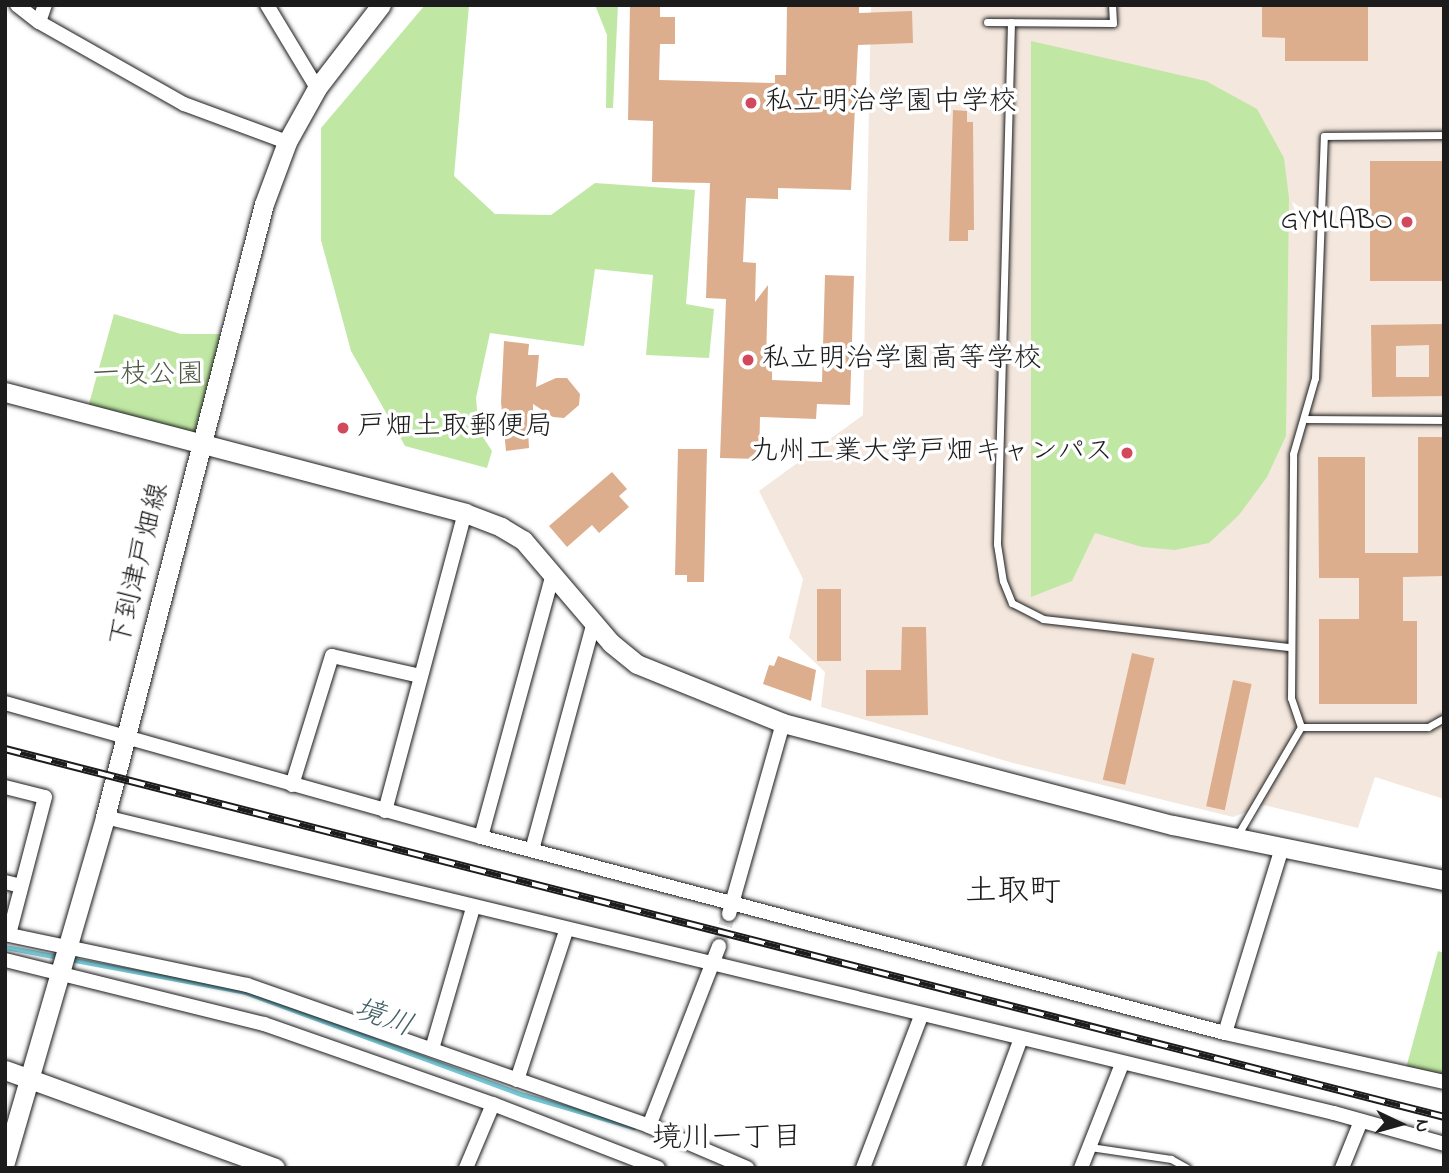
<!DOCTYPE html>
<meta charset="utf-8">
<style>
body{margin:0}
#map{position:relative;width:1449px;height:1173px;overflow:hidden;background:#fff;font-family:"Indie Flower","Klee One",sans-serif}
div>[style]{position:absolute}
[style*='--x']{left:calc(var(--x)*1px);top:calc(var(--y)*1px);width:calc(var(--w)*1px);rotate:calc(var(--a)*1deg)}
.built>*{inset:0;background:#f4e7dd}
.green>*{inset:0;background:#c0e8a4}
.stream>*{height:5px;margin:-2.5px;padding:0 2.5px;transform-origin:2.5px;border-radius:2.5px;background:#79c8d5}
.building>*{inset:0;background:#dcae8d;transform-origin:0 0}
.street-tunnel>*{height:14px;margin-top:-7px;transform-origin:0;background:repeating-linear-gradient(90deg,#ddd 0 14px,transparent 0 21px)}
.roads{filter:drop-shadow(0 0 2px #1c1c1c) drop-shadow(0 0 2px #1c1c1c)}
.lane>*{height:7px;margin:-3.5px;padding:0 3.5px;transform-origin:3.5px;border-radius:3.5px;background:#fff}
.street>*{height:14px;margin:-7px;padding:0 7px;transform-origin:7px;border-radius:7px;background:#fff}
.secondary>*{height:19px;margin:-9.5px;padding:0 9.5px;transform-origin:9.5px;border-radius:9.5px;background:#fff}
.rail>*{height:8px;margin-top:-4px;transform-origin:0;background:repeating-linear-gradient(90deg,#fff 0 16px,#1c1c1c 0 32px);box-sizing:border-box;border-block:2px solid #1c1c1c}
.dots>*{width:19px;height:19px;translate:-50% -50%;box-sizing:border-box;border:4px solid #fff;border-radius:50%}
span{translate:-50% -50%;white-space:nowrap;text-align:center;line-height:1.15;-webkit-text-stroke:7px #fff;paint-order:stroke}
.poi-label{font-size:28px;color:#1c1c1c}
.left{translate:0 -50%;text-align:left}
.right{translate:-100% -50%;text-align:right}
.park-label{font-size:28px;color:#4d5945}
.street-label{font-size:28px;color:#1c1c1c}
.water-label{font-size:30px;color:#416166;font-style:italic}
.neighbourhood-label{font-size:30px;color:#1c1c1c}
.quarter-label{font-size:32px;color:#1c1c1c}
.frame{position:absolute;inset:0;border:7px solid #1c1c1c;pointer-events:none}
.north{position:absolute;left:1365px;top:1089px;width:70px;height:70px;-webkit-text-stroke:5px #fff;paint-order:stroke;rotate:95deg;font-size:19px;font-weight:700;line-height:28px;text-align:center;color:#1c1c1c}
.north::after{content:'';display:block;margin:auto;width:24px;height:32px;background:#1c1c1c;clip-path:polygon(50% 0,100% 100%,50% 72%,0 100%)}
</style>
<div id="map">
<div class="built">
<div style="clip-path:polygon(871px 5px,1444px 5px,1444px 799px,1375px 777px,1358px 828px,1264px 805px,1233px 817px,1013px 763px,821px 707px,825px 672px,789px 638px,803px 579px,759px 491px,863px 415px)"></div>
</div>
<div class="green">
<div style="clip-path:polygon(425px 5px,469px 5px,454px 176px,495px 214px,551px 215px,595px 183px,695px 190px,686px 304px,714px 309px,709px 358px,646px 355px,653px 275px,595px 269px,584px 346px,490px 333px,476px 398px,479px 431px,492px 451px,487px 468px,405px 446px,351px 351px,321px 240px,321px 128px)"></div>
<div style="clip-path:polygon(595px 5px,618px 5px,613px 108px,606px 108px,607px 35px)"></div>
<div style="clip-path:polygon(1031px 41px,1206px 81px,1257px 109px,1284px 158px,1289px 198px,1286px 436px,1267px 477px,1239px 515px,1209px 543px,1175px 550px,1142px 547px,1095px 533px,1072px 581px,1031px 597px)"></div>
<div style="clip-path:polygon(114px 314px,181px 334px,225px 334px,197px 442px,87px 411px)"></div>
<div style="clip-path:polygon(1438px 951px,1444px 953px,1444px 1077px,1406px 1068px)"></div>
</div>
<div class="stream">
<div style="--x:5;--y:947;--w:244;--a:10.6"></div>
<div style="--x:245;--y:992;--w:297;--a:20.3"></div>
<div style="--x:524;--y:1095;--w:114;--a:16.4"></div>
</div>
<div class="building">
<div style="clip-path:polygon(630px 5px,660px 5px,660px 17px,675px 17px,675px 44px,660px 44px,659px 80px,775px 83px,775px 75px,786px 75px,787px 5px,859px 5px,859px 13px,912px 11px,913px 43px,858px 45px,851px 190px,778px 188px,778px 199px,746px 198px,743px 262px,756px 263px,755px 302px,768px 285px,766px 362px,772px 362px,772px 380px,822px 382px,825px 275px,854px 276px,850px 405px,817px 404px,816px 419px,760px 417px,759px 459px,720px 458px,726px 299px,706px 298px,710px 183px,652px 182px,653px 121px,628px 120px)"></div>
<div style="clip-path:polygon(1262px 5px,1368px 5px,1368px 61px,1285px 61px,1285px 38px,1262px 37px)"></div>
<div style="clip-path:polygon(953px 110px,967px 111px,967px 122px,973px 122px,974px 230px,968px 230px,968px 241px,949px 241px)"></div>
<div style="left:1444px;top:161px;width:120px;height:74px;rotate:90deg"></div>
<div style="clip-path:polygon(evenodd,1444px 324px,1444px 396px,1372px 397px,1371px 325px,1444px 324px,1429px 345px,1429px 377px,1396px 377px,1396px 346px,1429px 345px)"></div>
<div style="clip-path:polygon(504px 341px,529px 344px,528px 355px,539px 355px,536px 387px,556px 378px,567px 378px,580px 394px,579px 405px,564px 418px,553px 417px,533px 404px,533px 414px,527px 414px,529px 448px,506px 451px,501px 402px)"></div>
<div style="clip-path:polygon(1418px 437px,1444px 437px,1444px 576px,1403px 577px,1403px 621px,1417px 621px,1417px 704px,1319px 704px,1319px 619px,1359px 619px,1359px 578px,1319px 578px,1318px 457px,1365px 457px,1365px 553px,1418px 553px)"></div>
<div style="clip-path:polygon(678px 449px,707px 449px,704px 582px,687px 582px,687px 575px,675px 575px)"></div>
<div style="clip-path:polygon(612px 472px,627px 489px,619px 496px,629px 507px,599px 533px,592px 525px,567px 547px,549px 526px)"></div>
<div style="left:817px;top:589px;width:24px;height:72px"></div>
<div style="clip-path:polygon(902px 627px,926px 627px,928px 715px,866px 716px,866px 670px,901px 670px)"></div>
<div style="left:1132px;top:653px;width:23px;height:130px;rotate:13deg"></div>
<div style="clip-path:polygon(778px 656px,816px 670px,811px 701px,763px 684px,769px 665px,774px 666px)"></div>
<div style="left:1233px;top:680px;width:19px;height:129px;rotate:12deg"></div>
</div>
<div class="street-tunnel">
<div style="--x:719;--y:946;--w:34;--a:-73"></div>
</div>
<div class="roads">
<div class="lane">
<div style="--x:987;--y:22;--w:126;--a:0.5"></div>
<div style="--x:1113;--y:23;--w:18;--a:-93"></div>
<div style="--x:1011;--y:22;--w:522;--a:91.54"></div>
<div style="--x:997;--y:544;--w:37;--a:81"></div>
<div style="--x:1003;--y:581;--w:24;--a:68"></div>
<div style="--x:1012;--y:603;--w:35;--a:27"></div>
<div style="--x:1043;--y:619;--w:249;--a:6.5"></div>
<div style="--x:1307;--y:419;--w:137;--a:0.4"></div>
<div style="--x:1301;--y:727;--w:127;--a:0"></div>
<div style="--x:1428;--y:727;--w:18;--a:-29"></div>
<div style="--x:1237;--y:836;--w:126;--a:-59.6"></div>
<div style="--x:1301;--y:727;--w:31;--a:-109"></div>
<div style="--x:1291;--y:698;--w:244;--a:-89.5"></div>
<div style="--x:1293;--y:454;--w:79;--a:-73.9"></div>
<div style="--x:1315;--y:378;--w:242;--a:-87.9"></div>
<div style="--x:1324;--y:136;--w:120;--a:-0.5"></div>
<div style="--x:1090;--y:1147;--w:82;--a:8.4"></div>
<div style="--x:1171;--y:1159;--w:18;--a:29"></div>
</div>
<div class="street">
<div style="--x:17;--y:5;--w:28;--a:38"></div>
<div style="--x:39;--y:22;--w:167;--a:29.5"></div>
<div style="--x:184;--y:104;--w:110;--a:20.3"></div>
<div style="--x:267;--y:5;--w:97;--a:58.9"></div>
<div style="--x:39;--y:22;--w:18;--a:-71"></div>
<div style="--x:5;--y:703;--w:495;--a:15.7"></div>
<div style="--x:481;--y:837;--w:769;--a:14.76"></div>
<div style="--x:1225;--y:1033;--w:224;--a:12.6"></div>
<div style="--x:292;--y:785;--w:135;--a:-72.8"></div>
<div style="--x:332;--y:656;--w:90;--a:12.8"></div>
<div style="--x:5;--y:787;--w:41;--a:14"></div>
<div style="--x:45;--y:797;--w:142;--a:104.7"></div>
<div style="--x:385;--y:811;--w:309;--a:-75"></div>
<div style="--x:105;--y:817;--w:1264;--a:13.54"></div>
<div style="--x:1334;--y:1113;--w:114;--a:15.7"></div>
<div style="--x:481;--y:837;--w:274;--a:-74.7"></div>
<div style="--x:532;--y:850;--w:236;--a:-74.8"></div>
<div style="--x:5;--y:882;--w:16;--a:14"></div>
<div style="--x:729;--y:914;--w:198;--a:-74.2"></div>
<div style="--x:5;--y:934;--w:247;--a:11.9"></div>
<div style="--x:247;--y:985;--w:426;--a:19.3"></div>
<div style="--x:649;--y:1126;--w:107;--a:23.2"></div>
<div style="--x:5;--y:960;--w:267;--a:13.9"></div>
<div style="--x:264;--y:1024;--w:243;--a:19.3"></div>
<div style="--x:493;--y:1104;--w:177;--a:21.2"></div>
<div style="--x:1225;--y:1033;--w:194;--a:-72.9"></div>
<div style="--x:432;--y:1049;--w:147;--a:-73.8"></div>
<div style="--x:517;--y:1080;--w:157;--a:-71.8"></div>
<div style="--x:649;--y:1126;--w:193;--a:-68.7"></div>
<div style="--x:466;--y:1168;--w:69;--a:-67.1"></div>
<div style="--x:863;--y:1168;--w:163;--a:-69.1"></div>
<div style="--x:973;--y:1168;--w:135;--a:-69.7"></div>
<div style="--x:1081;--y:1168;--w:112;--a:-68.5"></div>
<div style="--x:1342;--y:1168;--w:51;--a:-68"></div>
</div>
<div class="secondary">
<div style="--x:5;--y:392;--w:476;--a:14.7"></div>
<div style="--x:465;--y:513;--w:39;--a:21"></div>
<div style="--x:501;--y:527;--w:26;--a:31"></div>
<div style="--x:523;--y:540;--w:135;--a:49.5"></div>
<div style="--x:611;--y:643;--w:33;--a:39"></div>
<div style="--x:637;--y:664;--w:157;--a:22"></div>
<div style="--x:783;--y:723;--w:403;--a:14.7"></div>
<div style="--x:1173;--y:825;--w:277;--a:11.5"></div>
<div style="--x:5;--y:1070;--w:287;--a:19.9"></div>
<div style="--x:5;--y:1162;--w:359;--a:-73.8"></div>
<div style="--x:105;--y:817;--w:633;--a:-75.46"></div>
<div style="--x:264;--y:204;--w:66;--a:-69.6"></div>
<div style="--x:287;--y:142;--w:62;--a:-60.9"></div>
<div style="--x:317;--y:88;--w:105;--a:-52.4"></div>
</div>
</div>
<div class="rail">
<div style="--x:5;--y:749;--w:1485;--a:14.34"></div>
</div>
<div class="dots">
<div style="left:751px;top:103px;background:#d1495b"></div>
<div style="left:1407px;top:222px;background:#d1495b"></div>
<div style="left:748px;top:360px;background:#d1495b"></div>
<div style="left:343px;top:428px;background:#d1495b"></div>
<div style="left:1127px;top:453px;background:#d1495b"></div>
</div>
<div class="poi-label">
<span class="left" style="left:765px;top:103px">私立明治学園中学校</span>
<span class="right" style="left:1393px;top:222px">GYMLABO</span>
<span class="left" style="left:762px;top:360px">私立明治学園高等学校</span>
<span class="left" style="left:357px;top:428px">戸畑土取郵便局</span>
<span class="right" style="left:1113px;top:453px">九州工業大学戸畑キャンパス</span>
</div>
<div class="park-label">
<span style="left:148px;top:376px">一枝公園</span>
</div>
<div class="street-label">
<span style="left:141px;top:565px;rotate:-76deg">下到津戸畑線</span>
</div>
<div class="water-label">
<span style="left:383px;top:1019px;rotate:20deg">境川</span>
</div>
<div class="neighbourhood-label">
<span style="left:727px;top:1139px">境川一丁目</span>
</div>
<div class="quarter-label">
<span style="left:1013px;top:893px">土取町</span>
</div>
<div class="frame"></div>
<div class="north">N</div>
</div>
